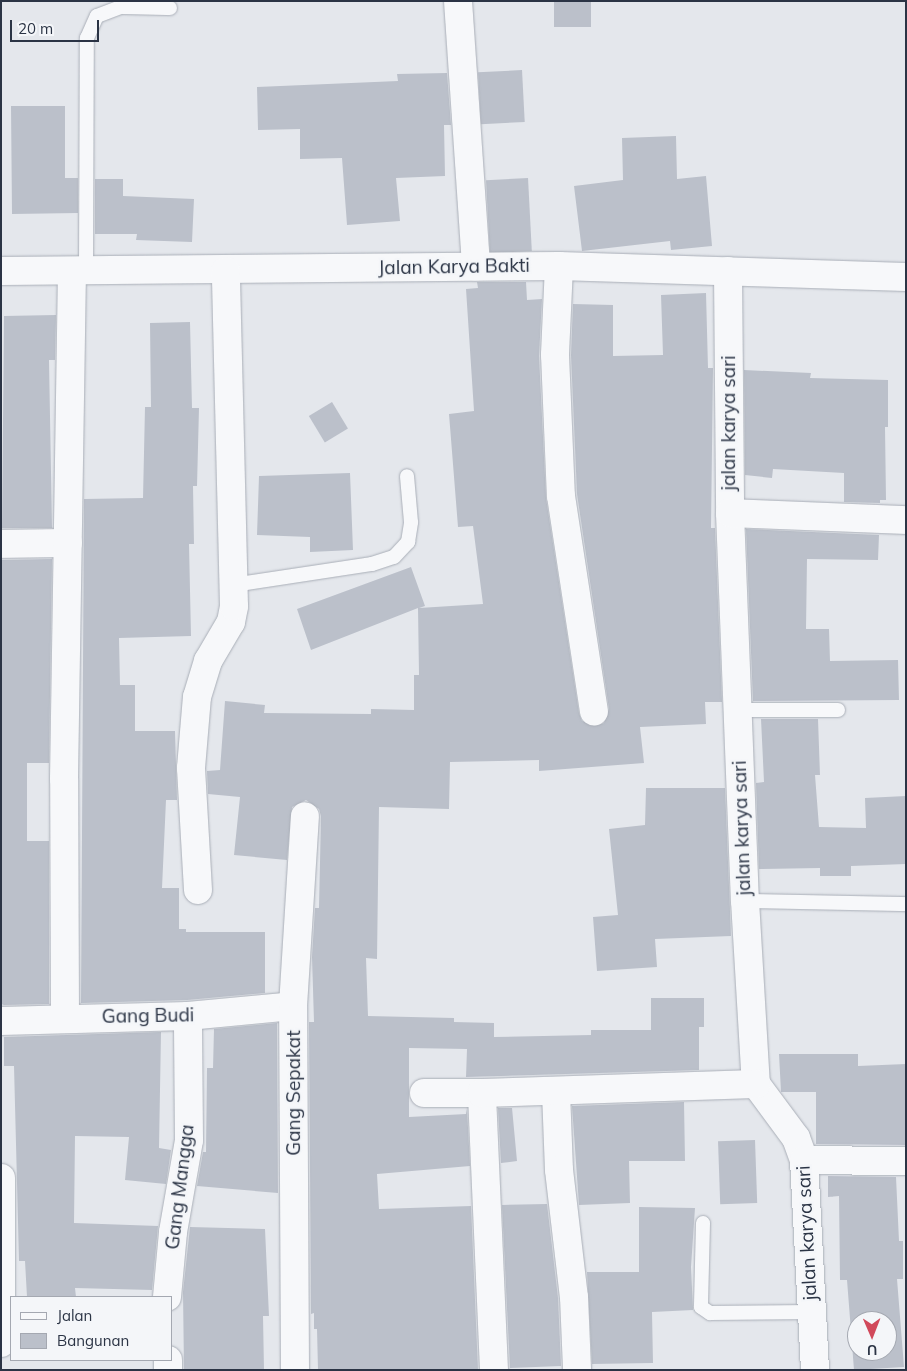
<!DOCTYPE html>
<style>
body{margin:0}
#map{position:relative;width:907px;height:1371px;overflow:hidden;background:#e4e7ec;font-family:Mulish,sans-serif}
div>[style]{position:absolute}
[style*='--x']{left:calc(var(--x)*1px);top:calc(var(--y)*1px);width:calc(var(--w)*1px);rotate:calc(var(--a)*1deg)}
.building>*{inset:0;background:#bbc0ca;transform-origin:0 0}
.roads{filter:drop-shadow(0 0 1px #a9aeb7) drop-shadow(0 0 1px #a9aeb7)}
.lane>*{height:14px;margin:-7px;padding:0 7px;transform-origin:7px;border-radius:7px;background:#f7f8fa}
.street>*{height:28px;margin:-14px;padding:0 14px;transform-origin:14px;border-radius:14px;background:#f7f8fa}
span{translate:-50% -50%;white-space:nowrap;text-align:center;line-height:1.15;-webkit-text-stroke:4.5px #f4f6f9;paint-order:stroke}
.street-label{font-size:19px;color:#2b3445}
.frame{position:absolute;inset:0;border:2px solid #2b3445;pointer-events:none}
.legend{position:absolute;left:10px;top:1296px;width:162px;height:65px;box-sizing:border-box;background:#f4f6f9;border:1px solid #a4a8b1;margin:0;padding:6px 9px;list-style:none;font-size:15px;color:#2b3445}
.legend li{display:flex;align-items:center;gap:10px;height:25px}
.legend b{width:25px;border:1px solid #a4a8b1}
.north{position:absolute;left:847px;top:1311px;width:50px;height:50px;box-sizing:border-box;background:#f4f6f9;border:1px solid #a4a8b1;border-radius:50%;rotate:179deg;font-size:14px;font-weight:700;line-height:20px;text-align:center;color:#2b3445}
.north::after{content:'';display:block;margin:auto;width:18px;height:22px;background:#d1495b;clip-path:polygon(50% 0,100% 100%,50% 72%,0 100%)}
.scale{position:absolute;left:10px;top:20px;width:89px;height:22px;box-sizing:border-box;border:2px solid #2b3445;border-top:0;padding-left:6px;font-size:15px;line-height:18px;white-space:nowrap;color:#2b3445;-webkit-text-stroke:4px #f4f6f9;paint-order:stroke}
</style>
<div id="map">
<div class="building">
<div style="left:554px;top:1px;width:37px;height:26px"></div>
<div style="left:522px;top:70px;width:52px;height:44px;rotate:87deg"></div>
<div style="clip-path:polygon(447px 73px,451px 125px,444px 125px,445px 176px,396px 178px,400px 221px,347px 225px,342px 158px,300px 159px,300px 129px,258px 130px,257px 87px,398px 81px,397px 74px)"></div>
<div style="clip-path:polygon(11px 106px,65px 106px,65px 178px,78px 178px,78px 213px,12px 214px)"></div>
<div style="clip-path:polygon(676px 136px,677px 179px,706px 176px,712px 246px,671px 250px,670px 241px,582px 251px,574px 186px,623px 180px,622px 138px)"></div>
<div style="left:528px;top:178px;width:73px;height:42px;rotate:87deg"></div>
<div style="clip-path:polygon(95px 179px,123px 179px,123px 196px,194px 199px,192px 242px,136px 240px,137px 234px,95px 234px)"></div>
<div style="clip-path:polygon(477px 282px,526px 282px,527px 300px,542px 299px,539px 356px,546px 498px,579px 713px,582px 721px,596px 726px,604px 723px,609px 709px,577px 494px,571px 355px,573px 304px,613px 305px,613px 356px,663px 355px,661px 295px,706px 293px,708px 368px,713px 368px,711px 528px,715px 528px,722px 702px,705px 702px,706px 724px,640px 727px,644px 763px,539px 771px,539px 760px,450px 762px,449px 809px,379px 807px,377px 959px,366px 958px,368px 1016px,454px 1018px,454px 1022px,494px 1023px,494px 1037px,591px 1035px,591px 1030px,651px 1030px,651px 998px,704px 998px,704px 1027px,699px 1027px,699px 1070px,466px 1077px,467px 1049px,409px 1048px,409px 1117px,466px 1114px,467px 1109px,470px 1166px,377px 1174px,379px 1209px,471px 1206px,478px 1370px,318px 1370px,317px 1329px,314px 1329px,314px 1313px,311px 1314px,309px 1022px,314px 1022px,312px 957px,315px 908px,319px 908px,321px 816px,319px 809px,306px 800px,292px 807px,287px 860px,234px 855px,240px 797px,208px 794px,207px 771px,220px 770px,225px 701px,265px 705px,264px 713px,371px 714px,371px 709px,414px 710px,414px 675px,419px 675px,418px 608px,311px 650px,297px 609px,411px 567px,425px 606px,419px 608px,483px 604px,473px 526px,458px 527px,449px 414px,474px 411px,466px 289px,478px 288px)"></div>
<div style="clip-path:polygon(56px 315px,55px 360px,49px 360px,52px 528px,2px 528px,4px 316px)"></div>
<div style="clip-path:polygon(190px 322px,192px 408px,199px 408px,197px 486px,193px 486px,194px 544px,189px 544px,191px 636px,119px 638px,120px 685px,135px 685px,135px 731px,175px 731px,177px 800px,166px 800px,162px 888px,179px 888px,179px 929px,186px 929px,186px 932px,265px 932px,265px 993px,187px 1000px,81px 1003px,84px 499px,143px 498px,145px 407px,151px 407px,150px 323px)"></div>
<div style="clip-path:polygon(744px 370px,811px 373px,810px 378px,888px 380px,888px 427px,885px 427px,886px 500px,880px 500px,880px 503px,844px 502px,844px 473px,773px 469px,772px 478px,745px 475px)"></div>
<div style="left:332px;top:402px;width:31px;height:27px;rotate:59deg"></div>
<div style="clip-path:polygon(350px 473px,353px 550px,310px 552px,310px 537px,257px 535px,259px 476px)"></div>
<div style="clip-path:polygon(746px 529px,879px 535px,878px 560px,807px 559px,806px 629px,829px 629px,830px 661px,898px 660px,899px 700px,753px 701px)"></div>
<div style="clip-path:polygon(52px 559px,49px 763px,27px 763px,27px 841px,49px 841px,49px 1004px,4px 1005px,1px 1004px,1px 560px)"></div>
<div style="clip-path:polygon(761px 719px,818px 719px,820px 775px,815px 775px,819px 827px,866px 828px,865px 798px,906px 796px,906px 864px,851px 866px,851px 876px,820px 876px,820px 868px,759px 869px,756px 783px,764px 782px)"></div>
<div style="clip-path:polygon(646px 788px,725px 788px,731px 936px,655px 939px,657px 967px,597px 971px,593px 917px,618px 915px,609px 829px,645px 825px)"></div>
<div style="clip-path:polygon(277px 1023px,278px 1193px,197px 1186px,203px 1152px,206px 1152px,207px 1068px,213px 1068px,214px 1029px)"></div>
<div style="clip-path:polygon(161px 1032px,159px 1148px,171px 1150px,166px 1184px,125px 1180px,129px 1137px,75px 1136px,74px 1223px,158px 1226px,152px 1290px,75px 1288px,76px 1297px,27px 1297px,25px 1261px,19px 1261px,14px 1066px,4px 1066px,4px 1037px)"></div>
<div style="clip-path:polygon(779px 1054px,858px 1054px,858px 1066px,906px 1064px,906px 1145px,816px 1144px,816px 1092px,781px 1092px)"></div>
<div style="clip-path:polygon(684px 1102px,685px 1161px,629px 1161px,630px 1203px,579px 1205px,572px 1106px)"></div>
<div style="clip-path:polygon(498px 1108px,512px 1108px,517px 1161px,501px 1163px)"></div>
<div style="left:755px;top:1140px;width:63px;height:37px;rotate:88deg"></div>
<div style="clip-path:polygon(evenodd,828px 1176px,896px 1177px,899px 1241px,903px 1241px,903px 1279px,897px 1279px,904px 1367px,854px 1370px,847px 1280px,840px 1280px,839px 1196px,828px 1197px,828px 1176px,857px 1321px,887px 1321px,887px 1351px,857px 1351px,857px 1321px)"></div>
<div style="clip-path:polygon(547px 1204px,558px 1298px,561px 1366px,510px 1368px,502px 1205px)"></div>
<div style="clip-path:polygon(639px 1207px,695px 1208px,691px 1267px,693px 1310px,652px 1312px,653px 1363px,592px 1364px,587px 1272px,639px 1272px)"></div>
<div style="clip-path:polygon(190px 1227px,265px 1229px,269px 1316px,263px 1316px,264px 1370px,184px 1370px,183px 1292px)"></div>
</div>
<div class="roads">
<div class="lane">
<div style="--x:86;--y:272;--w:234;--a:-89.8"></div>
<div style="--x:87;--y:38;--w:24;--a:-66"></div>
<div style="--x:97;--y:16;--w:26;--a:-21"></div>
<div style="--x:121;--y:7;--w:49;--a:1.2"></div>
<div style="--x:233;--y:585;--w:141;--a:-8.6"></div>
<div style="--x:372;--y:564;--w:23;--a:-18"></div>
<div style="--x:394;--y:557;--w:21;--a:-47"></div>
<div style="--x:408;--y:542;--w:20;--a:-81"></div>
<div style="--x:411;--y:522;--w:46;--a:-95"></div>
<div style="--x:738;--y:710;--w:100;--a:0"></div>
<div style="--x:745;--y:901;--w:161;--a:1.1"></div>
<div style="--x:703;--y:1223;--w:84;--a:91.4"></div>
<div style="--x:701;--y:1307;--w:11;--a:34"></div>
<div style="--x:710;--y:1313;--w:101;--a:-0.6"></div>
</div>
<div class="street">
<div style="--x:458;--y:1;--w:266;--a:86.1"></div>
<div style="--x:559;--y:266;--w:89;--a:92.6"></div>
<div style="--x:555;--y:355;--w:141;--a:87.6"></div>
<div style="--x:561;--y:496;--w:218;--a:81.3"></div>
<div style="--x:1;--y:271;--w:558;--a:-0.51"></div>
<div style="--x:559;--y:266;--w:347;--a:1.8"></div>
<div style="--x:728;--y:271;--w:242;--a:89.5"></div>
<div style="--x:730;--y:513;--w:388;--a:87.8"></div>
<div style="--x:745;--y:901;--w:183;--a:86.6"></div>
<div style="--x:756;--y:1084;--w:67;--a:53.5"></div>
<div style="--x:796;--y:1138;--w:23;--a:70"></div>
<div style="--x:804;--y:1160;--w:210;--a:87"></div>
<div style="--x:730;--y:513;--w:176;--a:2.3"></div>
<div style="--x:1;--y:544;--w:67;--a:-0.9"></div>
<div style="--x:198;--y:890;--w:122;--a:-93.3"></div>
<div style="--x:191;--y:768;--w:71;--a:-85.2"></div>
<div style="--x:197;--y:697;--w:38;--a:-73"></div>
<div style="--x:208;--y:661;--w:45;--a:-59.5"></div>
<div style="--x:231;--y:622;--w:16;--a:-79"></div>
<div style="--x:234;--y:606;--w:335;--a:-91.4"></div>
<div style="--x:65;--y:1018;--w:239;--a:-90.2"></div>
<div style="--x:64;--y:779;--w:507;--a:-89.1"></div>
<div style="--x:1;--y:1021;--w:187;--a:-1.5"></div>
<div style="--x:188;--y:1016;--w:105;--a:-5.4"></div>
<div style="--x:556;--y:1092;--w:78;--a:87.8"></div>
<div style="--x:559;--y:1170;--w:128;--a:83.3"></div>
<div style="--x:574;--y:1297;--w:73;--a:87.6"></div>
<div style="--x:424;--y:1093;--w:58;--a:0"></div>
<div style="--x:804;--y:1160;--w:102;--a:0.6"></div>
<div style="--x:1;--y:1178;--w:165;--a:90"></div>
<div style="--x:167;--y:1297;--w:65;--a:-84.7"></div>
<div style="--x:173;--y:1232;--w:93;--a:-80.1"></div>
<div style="--x:189;--y:1140;--w:124;--a:-90.5"></div>
<div style="--x:168;--y:1360;--w:10;--a:90"></div>
<div style="--x:295;--y:1370;--w:364;--a:-90.3"></div>
<div style="--x:293;--y:1006;--w:190;--a:-86.4"></div>
<div style="--x:494;--y:1370;--w:277;--a:-92.5"></div>
<div style="--x:482;--y:1093;--w:274;--a:-1.9"></div>
</div>
</div>
<div class="street-label">
<span style="left:454px;top:267px;rotate:-1deg">Jalan Karya Bakti</span>
<span style="left:729px;top:423px;rotate:-90deg">jalan karya sari</span>
<span style="left:742px;top:828px;rotate:-92deg">jalan karya sari</span>
<span style="left:148px;top:1016px;rotate:-1deg">Gang Budi</span>
<span style="left:294px;top:1093px;rotate:-90deg">Gang Sepakat</span>
<span style="left:180px;top:1187px;rotate:-83deg">Gang Mangga</span>
<span style="left:807px;top:1233px;rotate:-93deg">jalan karya sari</span>
</div>
<div class="frame"></div>
<ul class="legend">
<li><b style="height:6px;background:#f7f8fa"></b>Jalan</li>
<li><b style="height:14px;background:#bbc0ca"></b>Bangunan</li>
</ul>
<div class="north">U</div>
<div class="scale">20 m</div>
</div>
